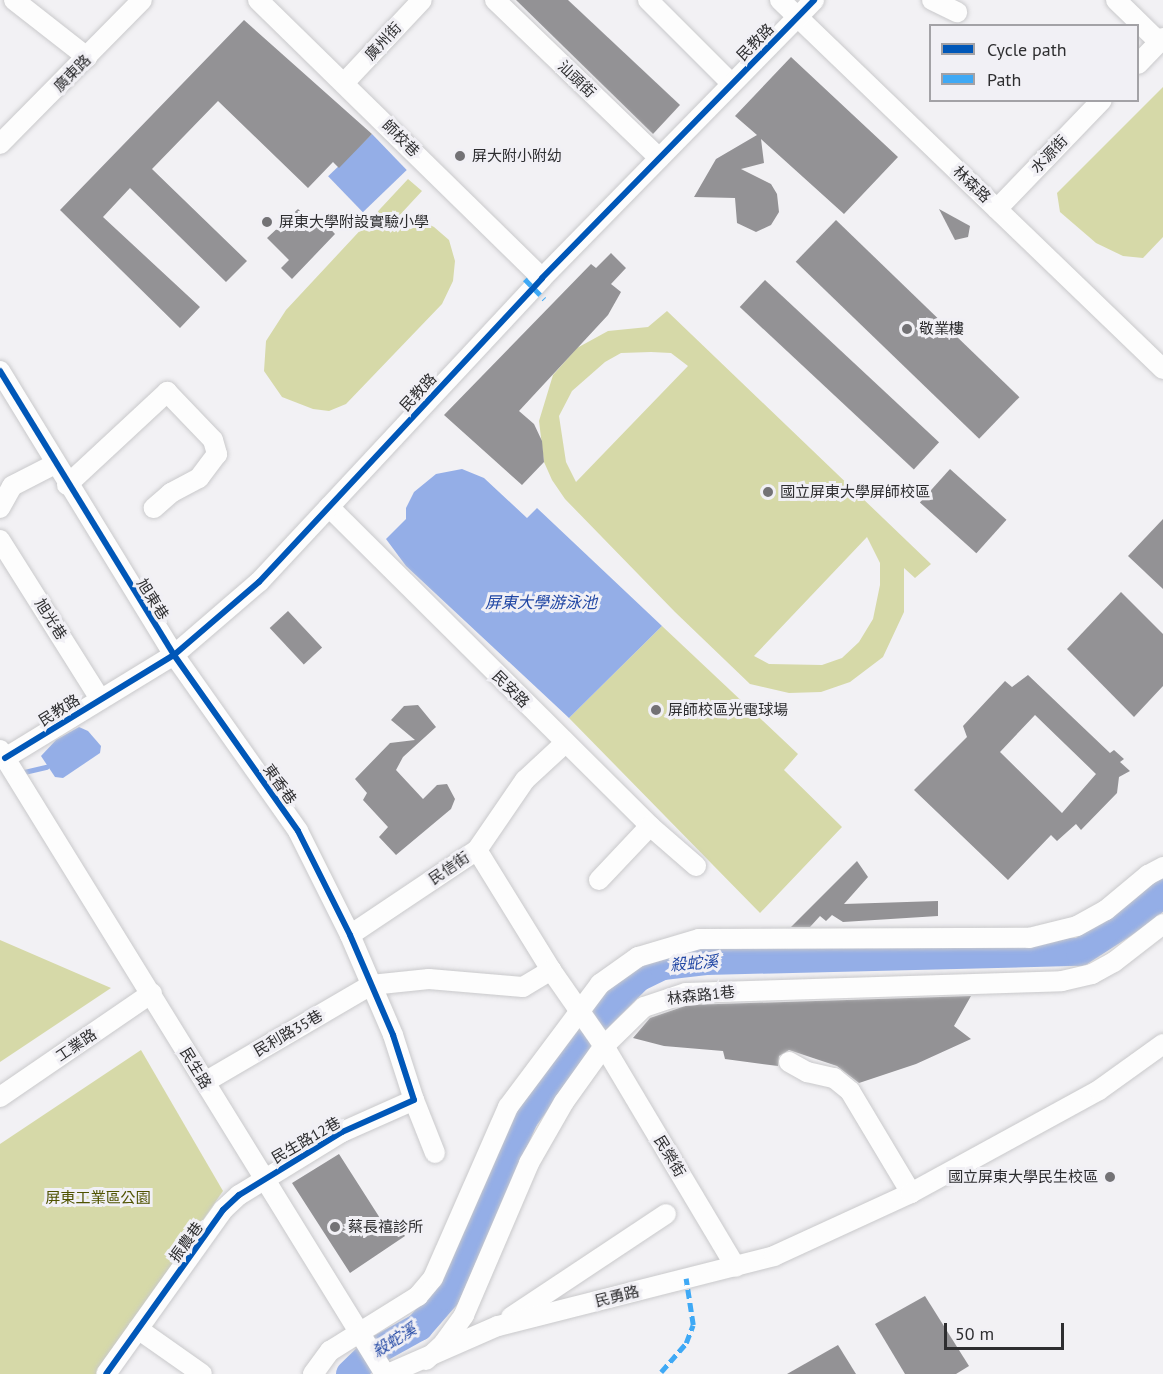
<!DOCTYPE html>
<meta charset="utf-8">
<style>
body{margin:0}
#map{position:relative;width:1163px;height:1374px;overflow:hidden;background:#f2f1f4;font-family:"PT Sans","Noto Sans TC",sans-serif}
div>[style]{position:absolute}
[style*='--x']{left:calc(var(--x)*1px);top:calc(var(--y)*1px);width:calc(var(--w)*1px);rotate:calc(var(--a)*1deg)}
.green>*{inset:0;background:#d6d9a8}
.water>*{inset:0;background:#94aee7;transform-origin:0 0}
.stream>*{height:4.5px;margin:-2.25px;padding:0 2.25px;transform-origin:2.25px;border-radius:2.25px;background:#94aee7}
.river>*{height:28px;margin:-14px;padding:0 14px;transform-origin:14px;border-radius:14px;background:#94aee7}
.building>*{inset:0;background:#939295;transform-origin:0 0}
.roads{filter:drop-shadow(0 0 2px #c9c9cb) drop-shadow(0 0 2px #c9c9cb)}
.minor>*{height:20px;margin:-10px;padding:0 10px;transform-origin:10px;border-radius:10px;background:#fdfdfd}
.quiet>*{height:4.5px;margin-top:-2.25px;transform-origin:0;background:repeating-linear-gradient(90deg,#3fa9f5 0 9px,transparent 0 13.5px)}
.cycleway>*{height:6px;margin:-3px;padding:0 3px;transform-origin:3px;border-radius:3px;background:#0057b8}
.dots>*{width:16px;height:16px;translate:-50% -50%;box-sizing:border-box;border:3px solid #f1f0f5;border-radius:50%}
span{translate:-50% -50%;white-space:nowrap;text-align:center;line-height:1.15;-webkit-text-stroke:6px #f1f0f5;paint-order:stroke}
.street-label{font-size:15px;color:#2e2e30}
.poi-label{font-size:15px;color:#2e2e30}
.left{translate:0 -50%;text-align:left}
.right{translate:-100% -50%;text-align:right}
.park-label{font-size:15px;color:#4f5200}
.water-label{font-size:16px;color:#2046a4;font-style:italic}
.legend{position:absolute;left:929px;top:24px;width:210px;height:78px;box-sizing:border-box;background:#f1f0f5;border:2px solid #a3a2a6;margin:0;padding:8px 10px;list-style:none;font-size:18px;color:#2e2e30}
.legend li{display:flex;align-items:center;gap:12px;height:30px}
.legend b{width:30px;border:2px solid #a3a2a6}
.scale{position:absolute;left:944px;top:1323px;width:120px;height:27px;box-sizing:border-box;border:3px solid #2e2e30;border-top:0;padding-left:8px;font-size:18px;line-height:21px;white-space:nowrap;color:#2e2e30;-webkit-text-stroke:4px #f1f0f5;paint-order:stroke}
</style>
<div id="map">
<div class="green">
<div style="clip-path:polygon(1163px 87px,1163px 237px,1143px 258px,1123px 256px,1096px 243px,1060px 212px,1057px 193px)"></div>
<div style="clip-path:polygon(408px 179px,422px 191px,397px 218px,416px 218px,434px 227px,449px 240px,455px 261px,453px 281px,442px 304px,346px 404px,329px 411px,313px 409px,282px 397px,264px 371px,266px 341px,286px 310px)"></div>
<div style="clip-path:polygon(evenodd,667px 311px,931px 564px,915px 578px,904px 568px,904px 612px,883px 657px,850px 682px,821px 692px,789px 693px,750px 684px,675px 612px,565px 499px,552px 480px,544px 462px,539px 421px,553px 375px,577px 348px,608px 331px,648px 327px,667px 311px,651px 352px,671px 353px,688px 366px,576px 482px,566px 462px,559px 416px,572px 391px,605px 362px,621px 353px,651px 352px,667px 311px,867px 537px,880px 563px,880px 585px,873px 619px,859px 642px,842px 658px,822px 665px,769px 664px,754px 656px,867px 537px)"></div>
<div style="clip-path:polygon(662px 626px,798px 754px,784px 770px,842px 827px,760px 913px,569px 718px)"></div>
<div style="clip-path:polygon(0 940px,111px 988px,0 1062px)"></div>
<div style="clip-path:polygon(141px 1050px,223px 1191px,96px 1374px,0 1374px,0 1144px)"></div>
</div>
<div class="water">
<div style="left:372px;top:134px;width:50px;height:61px;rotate:46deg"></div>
<div style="clip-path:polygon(462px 469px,484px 478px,527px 518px,537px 508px,662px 626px,569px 718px,406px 566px,386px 539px,406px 519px,406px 508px,414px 492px,436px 474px)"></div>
<div style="clip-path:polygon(79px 727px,88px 731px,101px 746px,100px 753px,63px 778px,55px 777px,41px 756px,56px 740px)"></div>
</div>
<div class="stream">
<div style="--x:20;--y:773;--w:27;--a:-13"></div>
</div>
<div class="river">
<div style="--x:350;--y:1374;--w:30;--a:-44"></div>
<div style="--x:372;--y:1353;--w:54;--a:-29"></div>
<div style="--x:419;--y:1327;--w:41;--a:-48.9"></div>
<div style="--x:446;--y:1296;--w:193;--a:-66.2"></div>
<div style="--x:524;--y:1119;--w:118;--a:-54.3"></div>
<div style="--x:593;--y:1023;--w:64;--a:-45"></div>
<div style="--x:638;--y:978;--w:28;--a:-26"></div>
<div style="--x:663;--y:966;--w:43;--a:-6.6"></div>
<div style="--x:706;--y:961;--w:374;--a:-1.4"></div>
<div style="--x:1080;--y:952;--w:70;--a:-32.8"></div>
<div style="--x:1139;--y:914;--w:32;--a:-41"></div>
</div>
<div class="building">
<div style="clip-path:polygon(516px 0,568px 0,680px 105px,653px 134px)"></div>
<div style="clip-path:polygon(244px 20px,372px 134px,339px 168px,333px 162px,308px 188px,218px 101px,152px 169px,247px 261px,226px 282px,130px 188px,103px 217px,200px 307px,180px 328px,60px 210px)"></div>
<div style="clip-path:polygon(791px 57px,898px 157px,844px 214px,761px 139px,764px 163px,741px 169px,771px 184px,777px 194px,779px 212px,771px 225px,756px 232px,737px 223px,735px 198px,694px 197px,716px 159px,757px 135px,735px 116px)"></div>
<div style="clip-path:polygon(298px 209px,320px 230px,325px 223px,335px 234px,292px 279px,281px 268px,289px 260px,267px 238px)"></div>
<div style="clip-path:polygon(939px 209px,970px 226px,968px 237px,955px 240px)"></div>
<div style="left:836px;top:220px;width:255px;height:58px;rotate:44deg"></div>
<div style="clip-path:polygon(611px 253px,626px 268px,611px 284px,621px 292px,608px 315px,519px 411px,534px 424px,542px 441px,544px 462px,522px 485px,444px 415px,591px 264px,596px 268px)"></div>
<div style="left:765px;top:280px;width:238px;height:37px;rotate:43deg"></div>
<div style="left:950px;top:469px;width:76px;height:45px;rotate:42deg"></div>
<div style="clip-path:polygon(1163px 519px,1163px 589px,1128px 556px)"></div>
<div style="clip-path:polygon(1121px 592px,1163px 634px,1163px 686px,1134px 717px,1067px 649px)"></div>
<div style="left:288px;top:611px;width:50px;height:25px;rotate:47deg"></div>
<div style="clip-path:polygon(evenodd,1028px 675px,1110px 753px,1114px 750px,1124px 759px,1120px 762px,1130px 771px,1119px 777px,1117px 793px,1081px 830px,1076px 824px,1057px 841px,1051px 835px,1008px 880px,914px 790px,967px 737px,963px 726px,1005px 681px,1012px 687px,1028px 675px,1035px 715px,1096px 774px,1062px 813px,1000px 752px,1035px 715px)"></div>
<div style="clip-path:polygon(418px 705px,436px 727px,403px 757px,396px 770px,423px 799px,437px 785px,447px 784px,455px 799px,451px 809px,396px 855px,379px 837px,388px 827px,363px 800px,367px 793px,355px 779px,390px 743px,415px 740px,391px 720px,404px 706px)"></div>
<div style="clip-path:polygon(857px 861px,868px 877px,844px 904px,938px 901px,938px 916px,843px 922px,832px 915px,826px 921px,820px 916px,810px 927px,791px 927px)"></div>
<div style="clip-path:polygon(971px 996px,954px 1026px,971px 1039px,916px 1064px,859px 1083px,837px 1066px,789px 1050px,779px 1056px,778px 1066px,725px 1059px,723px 1051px,664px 1046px,633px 1038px,650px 1018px,688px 1005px)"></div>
<div style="clip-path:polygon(339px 1154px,385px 1226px,394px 1221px,405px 1236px,350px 1273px,292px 1183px)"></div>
<div style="clip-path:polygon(925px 1296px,969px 1366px,956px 1374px,905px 1374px,875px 1324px)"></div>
<div style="clip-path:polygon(838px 1345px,856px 1374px,787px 1374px)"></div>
</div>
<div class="roads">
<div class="minor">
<div style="--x:14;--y:0;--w:93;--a:38"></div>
<div style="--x:258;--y:0;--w:397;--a:44.4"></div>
<div style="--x:495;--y:0;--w:228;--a:43.9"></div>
<div style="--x:648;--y:0;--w:117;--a:45"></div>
<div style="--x:780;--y:0;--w:532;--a:43.93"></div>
<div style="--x:932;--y:0;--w:28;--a:26"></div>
<div style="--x:1116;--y:0;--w:60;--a:44.3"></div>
<div style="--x:1138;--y:64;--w:36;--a:-46"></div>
<div style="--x:345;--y:82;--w:112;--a:-46.8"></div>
<div style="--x:0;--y:144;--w:202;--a:-45.4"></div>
<div style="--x:997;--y:209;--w:151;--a:-46.1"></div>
<div style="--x:0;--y:371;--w:333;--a:58.5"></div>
<div style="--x:174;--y:655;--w:215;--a:54.8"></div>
<div style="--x:298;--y:831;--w:116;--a:63.4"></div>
<div style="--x:350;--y:935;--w:109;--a:66.7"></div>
<div style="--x:393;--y:1035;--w:68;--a:72.1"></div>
<div style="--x:414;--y:1100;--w:79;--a:156"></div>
<div style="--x:342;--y:1132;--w:121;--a:148.5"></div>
<div style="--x:239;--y:1195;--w:22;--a:137"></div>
<div style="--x:223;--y:1210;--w:201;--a:125.5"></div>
<div style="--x:67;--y:485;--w:137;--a:-42.9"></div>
<div style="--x:167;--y:392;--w:66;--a:46.2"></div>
<div style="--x:213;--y:440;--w:15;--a:74"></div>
<div style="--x:217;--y:454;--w:30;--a:127"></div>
<div style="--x:199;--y:478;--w:32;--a:152"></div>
<div style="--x:171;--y:493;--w:23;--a:139"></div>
<div style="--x:329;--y:507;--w:453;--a:44.8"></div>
<div style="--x:650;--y:826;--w:61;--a:41"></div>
<div style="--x:0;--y:508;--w:25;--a:-61"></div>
<div style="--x:12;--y:486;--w:48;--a:-27.1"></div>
<div style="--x:0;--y:540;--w:188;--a:57.8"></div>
<div style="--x:0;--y:750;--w:733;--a:58.33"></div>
<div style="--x:5;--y:758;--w:198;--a:-31.4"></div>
<div style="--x:174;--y:655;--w:112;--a:-40.7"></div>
<div style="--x:259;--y:582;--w:415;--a:-47"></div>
<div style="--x:542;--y:278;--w:389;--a:-45.6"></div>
<div style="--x:477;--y:850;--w:141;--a:58.3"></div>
<div style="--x:551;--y:970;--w:93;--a:55.1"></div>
<div style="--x:604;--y:1046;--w:257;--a:59.2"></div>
<div style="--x:599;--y:880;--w:74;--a:-46.6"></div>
<div style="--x:350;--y:935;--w:153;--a:-33.8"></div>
<div style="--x:477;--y:850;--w:85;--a:-55.6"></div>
<div style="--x:525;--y:780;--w:54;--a:-42.8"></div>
<div style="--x:789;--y:1062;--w:21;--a:29"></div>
<div style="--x:807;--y:1072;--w:28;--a:13"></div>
<div style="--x:834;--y:1078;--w:21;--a:39"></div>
<div style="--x:850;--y:1091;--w:119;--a:59.1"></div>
<div style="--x:205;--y:1082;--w:192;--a:-30.3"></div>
<div style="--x:371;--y:985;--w:58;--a:-5.9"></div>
<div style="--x:429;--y:979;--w:94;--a:4.9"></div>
<div style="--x:523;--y:987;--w:33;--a:-31"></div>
<div style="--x:0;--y:1097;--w:184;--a:-34.4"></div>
<div style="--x:414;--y:1100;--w:57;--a:68.4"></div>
<div style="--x:511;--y:1317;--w:186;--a:-33.6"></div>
<div style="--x:138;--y:1329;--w:78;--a:35.1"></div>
<div style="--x:426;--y:1360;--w:25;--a:-43"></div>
<div style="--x:444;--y:1343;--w:34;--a:-54"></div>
<div style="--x:464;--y:1315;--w:165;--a:-66.8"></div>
<div style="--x:529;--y:1163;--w:70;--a:-60.2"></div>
<div style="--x:564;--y:1102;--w:69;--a:-54.5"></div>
<div style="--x:604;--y:1046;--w:56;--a:-44.3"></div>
<div style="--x:644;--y:1007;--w:44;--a:-18.4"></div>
<div style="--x:686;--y:993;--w:376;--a:-1.8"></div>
<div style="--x:1062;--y:981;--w:31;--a:-13"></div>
<div style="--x:1092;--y:974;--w:25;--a:-29"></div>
<div style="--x:1114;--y:962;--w:62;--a:-37.8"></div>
<div style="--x:313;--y:1374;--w:29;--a:-54"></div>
<div style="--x:330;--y:1351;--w:104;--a:-32"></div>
<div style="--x:418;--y:1296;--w:23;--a:-50"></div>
<div style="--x:433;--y:1278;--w:187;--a:-66.3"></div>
<div style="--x:508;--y:1107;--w:154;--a:-53.2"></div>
<div style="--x:600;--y:984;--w:47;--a:-35.4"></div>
<div style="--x:638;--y:957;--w:64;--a:-16.4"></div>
<div style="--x:699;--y:939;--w:330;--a:-0.2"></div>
<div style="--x:1029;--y:938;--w:49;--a:-14"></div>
<div style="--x:1077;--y:926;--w:33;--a:-29"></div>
<div style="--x:1106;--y:910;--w:55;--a:-39.8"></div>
<div style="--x:1148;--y:875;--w:17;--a:-28"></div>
<div style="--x:388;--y:1374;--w:120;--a:-23.6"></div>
<div style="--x:498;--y:1326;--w:285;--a:-14.2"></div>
<div style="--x:774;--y:1256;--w:151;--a:-24.7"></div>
<div style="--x:911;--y:1193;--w:214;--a:-28.7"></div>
<div style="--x:1099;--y:1090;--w:79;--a:-35.7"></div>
</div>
</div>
<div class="quiet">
<div style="--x:525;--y:279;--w:28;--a:46"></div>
<div style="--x:661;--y:1372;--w:38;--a:-49"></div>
<div style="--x:686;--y:1343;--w:19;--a:-69"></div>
<div style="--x:693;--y:1325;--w:47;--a:-98.7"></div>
</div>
<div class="cycleway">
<div style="--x:0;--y:371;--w:333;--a:58.5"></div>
<div style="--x:174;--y:655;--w:215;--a:54.8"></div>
<div style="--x:298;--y:831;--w:116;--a:63.4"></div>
<div style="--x:350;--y:935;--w:109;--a:66.7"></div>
<div style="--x:393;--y:1035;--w:68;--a:72.1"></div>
<div style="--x:414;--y:1100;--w:79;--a:156"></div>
<div style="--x:342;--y:1132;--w:121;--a:148.5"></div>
<div style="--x:239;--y:1195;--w:22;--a:137"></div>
<div style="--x:223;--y:1210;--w:201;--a:125.5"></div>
<div style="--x:5;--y:758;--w:198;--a:-31.4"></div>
<div style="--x:174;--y:655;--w:112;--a:-40.7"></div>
<div style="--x:259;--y:582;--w:415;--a:-47"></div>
<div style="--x:542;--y:278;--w:389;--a:-45.6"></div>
</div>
<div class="dots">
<div style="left:460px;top:156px;background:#737275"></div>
<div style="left:267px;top:222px;background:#737275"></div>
<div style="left:907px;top:329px;background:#737275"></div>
<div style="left:768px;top:492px;background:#737275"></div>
<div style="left:656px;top:710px;background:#737275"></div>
<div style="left:1110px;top:1177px;background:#737275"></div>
<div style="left:335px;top:1227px;background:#737275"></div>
</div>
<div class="street-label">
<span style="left:383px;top:41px;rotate:-47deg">廣州街</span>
<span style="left:755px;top:42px;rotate:-45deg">民教路</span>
<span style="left:72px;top:73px;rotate:-45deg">廣東路</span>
<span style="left:577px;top:79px;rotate:44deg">汕頭街</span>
<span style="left:401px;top:138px;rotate:45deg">師校巷</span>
<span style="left:1049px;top:154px;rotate:-46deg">水源街</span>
<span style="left:972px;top:184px;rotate:44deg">林森路</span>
<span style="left:418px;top:392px;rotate:-47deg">民教路</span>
<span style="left:153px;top:599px;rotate:58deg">旭東巷</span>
<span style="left:51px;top:619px;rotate:58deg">旭光巷</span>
<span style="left:511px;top:689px;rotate:45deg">民安路</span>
<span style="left:59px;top:710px;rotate:-32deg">民教路</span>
<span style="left:280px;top:784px;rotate:55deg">東香巷</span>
<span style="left:449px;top:868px;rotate:-34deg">民信街</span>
<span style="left:701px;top:995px;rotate:-6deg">林森路1巷</span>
<span style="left:288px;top:1033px;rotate:-30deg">民利路35巷</span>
<span style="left:76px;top:1045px;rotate:-34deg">工業路</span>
<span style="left:196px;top:1068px;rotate:59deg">民生路</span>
<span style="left:306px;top:1140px;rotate:-30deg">民生路12巷</span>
<span style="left:670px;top:1156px;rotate:59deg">民榮街</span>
<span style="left:186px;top:1242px;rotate:-54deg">振農巷</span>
<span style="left:617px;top:1296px;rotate:-14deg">民勇路</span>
</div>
<div class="poi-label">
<span class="left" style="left:472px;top:156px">屏大附小附幼</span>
<span class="left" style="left:279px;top:222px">屏東大學附設實驗小學</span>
<span class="left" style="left:919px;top:329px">敬業樓</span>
<span class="left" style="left:780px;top:492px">國立屏東大學屏師校區</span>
<span class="left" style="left:668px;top:710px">屏師校區光電球場</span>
<span class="right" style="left:1098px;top:1177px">國立屏東大學民生校區</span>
<span class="left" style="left:348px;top:1227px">蔡長禧診所</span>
</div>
<div class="park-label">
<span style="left:98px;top:1198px">屏東工業區公園</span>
</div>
<div class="water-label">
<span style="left:541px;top:602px">屏東大學游泳池</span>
<span style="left:694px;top:963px;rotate:-5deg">殺蛇溪</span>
<span style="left:394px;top:1340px;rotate:-32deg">殺蛇溪</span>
</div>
<ul class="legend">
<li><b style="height:8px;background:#0057b8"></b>Cycle path</li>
<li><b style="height:8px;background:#3fa9f5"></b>Path</li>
</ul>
<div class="scale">50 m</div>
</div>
